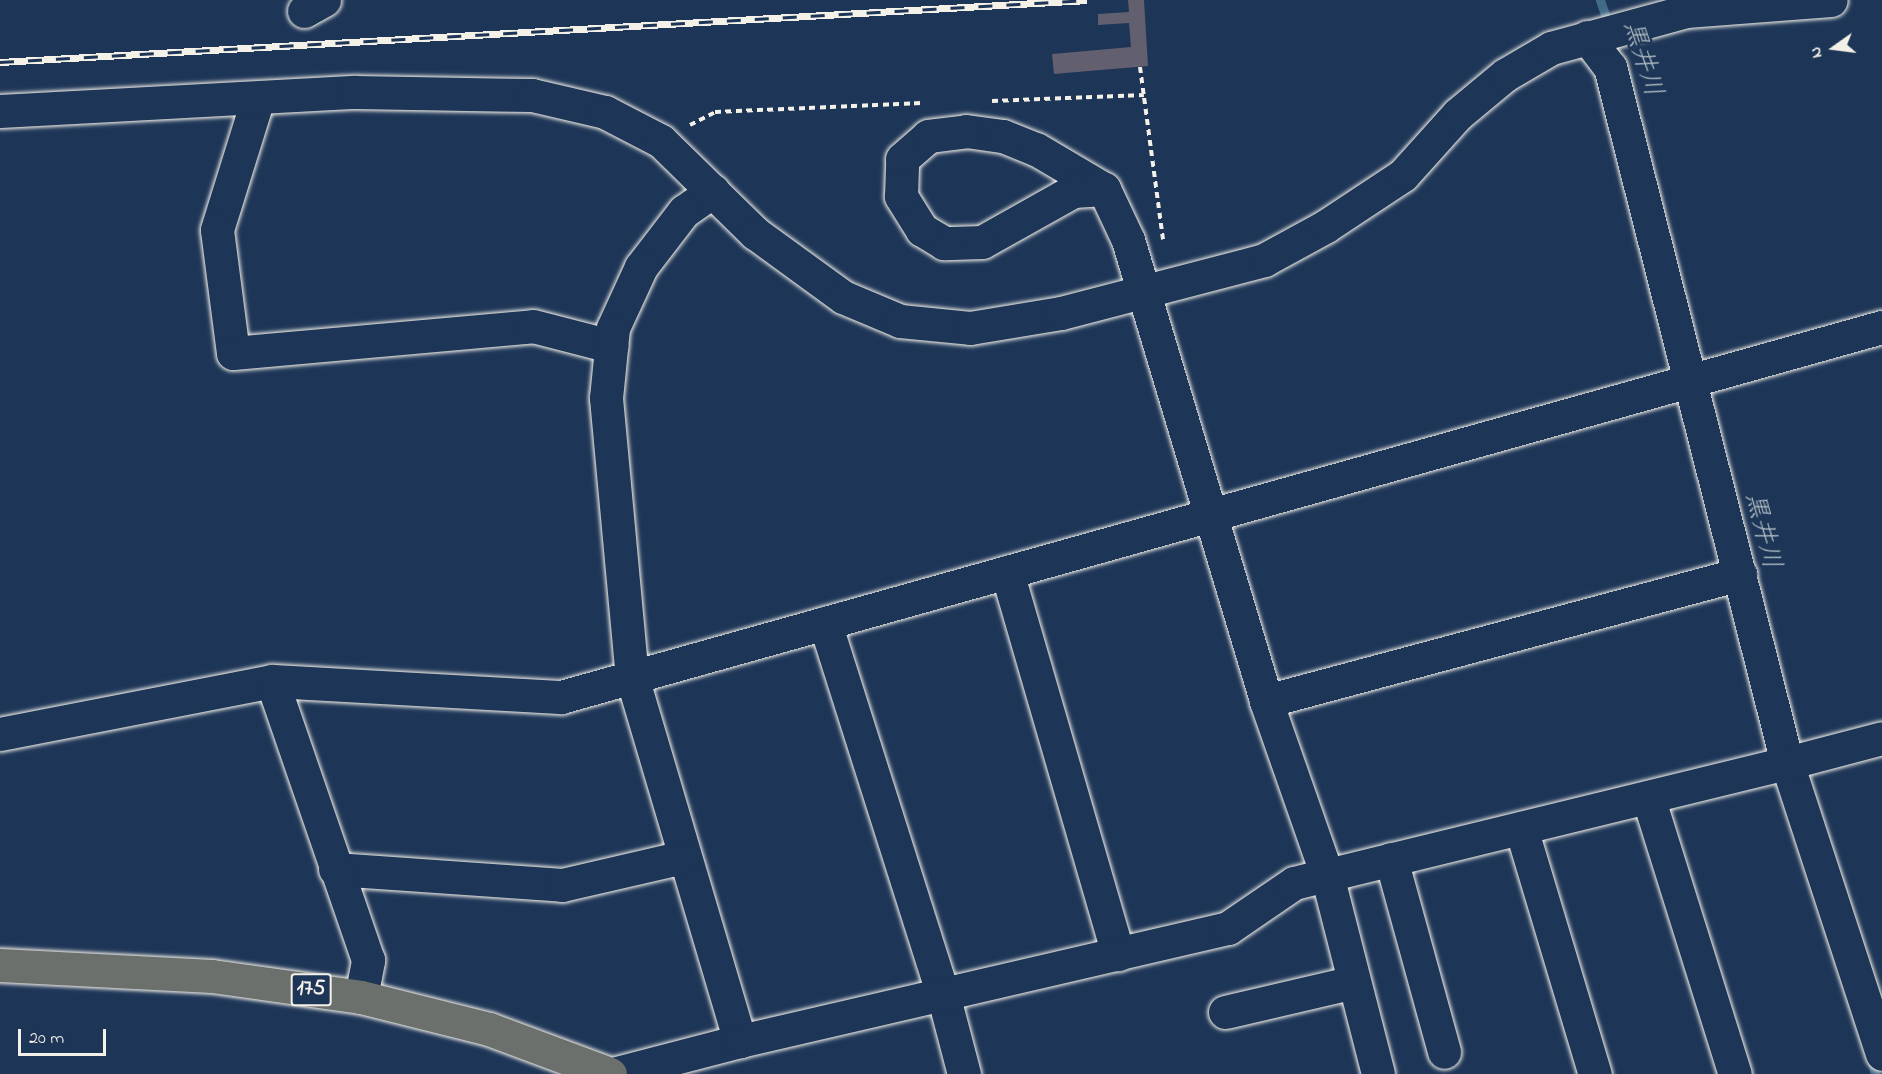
<!DOCTYPE html>
<meta charset="utf-8">
<style>
body{margin:0}
#map{position:relative;width:1882px;height:1074px;overflow:hidden;background:#1d3557;font-family:"Indie Flower","Klee One",sans-serif}
div>[style]{position:absolute}
[style*='--x']{left:calc(var(--x)*1px);top:calc(var(--y)*1px);width:calc(var(--w)*1px);rotate:calc(var(--a)*1deg)}
.stream>*{height:9px;margin:-4.5px;padding:0 4.5px;transform-origin:4.5px;border-radius:4.5px;background:#416b89}
.building>*{inset:0;background:#625f6e}
.path>*{height:4px;margin-top:-2px;transform-origin:0;background:repeating-linear-gradient(90deg,#f4f1e8 0 6px,transparent 0 10.5px)}
.roads{filter:drop-shadow(0 0 2px #f4f1e8) drop-shadow(0 0 2px #f4f1e8)}
.minor>*{height:33px;margin:-16.5px;padding:0 16.5px;transform-origin:16.5px;border-radius:16.5px;background:#1d3557}
.tertiary>*{height:33px;margin:-16.5px;padding:0 16.5px;transform-origin:16.5px;border-radius:16.5px;background:#1d3557}
.trunk>*{height:33px;margin:-16.5px;padding:0 16.5px;transform-origin:16.5px;border-radius:16.5px;background:#6b706d}
.rail>*{height:7px;margin-top:-3.5px;transform-origin:0;background:repeating-linear-gradient(90deg,#1d3557 0 14px,#f4f1e8 0 28px);box-sizing:border-box;border-block:2px solid #f4f1e8}
span{translate:-50% -50%;white-space:nowrap;text-align:center;line-height:1.15;-webkit-text-stroke:5px #1d3557;paint-order:stroke}
.shield-label span{padding:2px 4px;background:#1d3557;border:2px solid;border-radius:4px;-webkit-text-stroke-width:0}
.shield-label{font-size:22px;color:#f4f1e8;font-weight:700}
.water-label{font-size:26px;color:#b5c2c7;font-style:italic}
.north{position:absolute;left:1804px;top:18px;width:60px;height:60px;-webkit-text-stroke:4px #1d3557;paint-order:stroke;rotate:256deg;font-size:16px;font-weight:700;line-height:24px;text-align:center;color:#f4f1e8}
.north::after{content:'';display:block;margin:auto;width:21px;height:27px;background:#f4f1e8;clip-path:polygon(50% 0,100% 100%,50% 72%,0 100%)}
.scale{position:absolute;left:18px;top:1029px;width:88px;height:27px;box-sizing:border-box;border:3px solid #f4f1e8;border-top:0;padding-left:8px;font-size:18px;line-height:21px;white-space:nowrap;color:#f4f1e8;-webkit-text-stroke:4px #1d3557;paint-order:stroke}
</style>
<div id="map">
<div class="stream">
<div style="--x:1600;--y:0;--w:28;--a:71"></div>
<div style="--x:1871;--y:1057;--w:17;--a:77"></div>
</div>
<div class="building">
<div style="clip-path:polygon(1128px 0,1144px 0,1148px 66px,1054px 74px,1052px 54px,1131px 47px,1129px 23px,1098px 25px,1098px 14px,1129px 12px)"></div>
</div>
<div class="path">
<div style="--x:1140;--y:67;--w:174;--a:82.4"></div>
<div style="--x:992;--y:101;--w:152;--a:-2.3"></div>
<div style="--x:690;--y:125;--w:28;--a:-27"></div>
<div style="--x:715;--y:112;--w:207;--a:-2.5"></div>
</div>
<div class="roads">
<div class="minor">
<div style="--x:304;--y:11;--w:23;--a:-29"></div>
<div style="--x:1587;--y:37;--w:38;--a:53"></div>
<div style="--x:1610;--y:67;--w:718;--a:75.73"></div>
<div style="--x:1787;--y:763;--w:306;--a:71.9"></div>
<div style="--x:258;--y:98;--w:138;--a:107.3"></div>
<div style="--x:217;--y:230;--w:124;--a:82.6"></div>
<div style="--x:233;--y:353;--w:301;--a:-5.1"></div>
<div style="--x:533;--y:326;--w:81;--a:14.4"></div>
<div style="--x:966;--y:131;--w:37;--a:8"></div>
<div style="--x:1003;--y:136;--w:35;--a:22"></div>
<div style="--x:1036;--y:149;--w:79;--a:30.5"></div>
<div style="--x:1104;--y:189;--w:31;--a:176"></div>
<div style="--x:1073;--y:191;--w:104;--a:150.7"></div>
<div style="--x:982;--y:242;--w:38;--a:178"></div>
<div style="--x:944;--y:243;--w:26;--a:-149"></div>
<div style="--x:922;--y:230;--w:40;--a:-122"></div>
<div style="--x:901;--y:196;--w:37;--a:-88"></div>
<div style="--x:902;--y:159;--w:35;--a:-41"></div>
<div style="--x:928;--y:136;--w:38;--a:-7"></div>
<div style="--x:713;--y:191;--w:35;--a:145"></div>
<div style="--x:684;--y:211;--w:71;--a:127.5"></div>
<div style="--x:641;--y:267;--w:67;--a:114.7"></div>
<div style="--x:613;--y:328;--w:70;--a:95.7"></div>
<div style="--x:606;--y:398;--w:280;--a:84.7"></div>
<div style="--x:632;--y:677;--w:380;--a:73.5"></div>
<div style="--x:1007;--y:572;--w:398;--a:73.8"></div>
<div style="--x:825;--y:623;--w:389;--a:72.4"></div>
<div style="--x:943;--y:994;--w:83;--a:75.3"></div>
<div style="--x:1266;--y:701;--w:491;--a:-15"></div>
<div style="--x:0;--y:734;--w:277;--a:-11"></div>
<div style="--x:1787;--y:763;--w:98;--a:-14.7"></div>
<div style="--x:1648;--y:797;--w:290;--a:72.6"></div>
<div style="--x:1521;--y:828;--w:257;--a:73.3"></div>
<div style="--x:1391;--y:859;--w:200;--a:74.6"></div>
<div style="--x:335;--y:869;--w:228;--a:4"></div>
<div style="--x:562;--y:885;--w:124;--a:-13"></div>
<div style="--x:361;--y:997;--w:38;--a:-79"></div>
<div style="--x:368;--y:960;--w:295;--a:-109"></div>
<div style="--x:272;--y:681;--w:289;--a:3.2"></div>
<div style="--x:561;--y:697;--w:1372;--a:-15.65"></div>
<div style="--x:1225;--y:1012;--w:132;--a:-13.1"></div>
<div style="--x:613;--y:1074;--w:131;--a:-14.6"></div>
<div style="--x:740;--y:1041;--w:501;--a:-13.04"></div>
<div style="--x:1228;--y:928;--w:80;--a:-34.3"></div>
<div style="--x:1294;--y:883;--w:34;--a:-14"></div>
<div style="--x:1327;--y:875;--w:205;--a:75.6"></div>
</div>
<div class="tertiary">
<div style="--x:0;--y:111;--w:356;--a:-3.1"></div>
<div style="--x:355;--y:92;--w:177;--a:1"></div>
<div style="--x:532;--y:95;--w:75;--a:13.1"></div>
<div style="--x:605;--y:112;--w:63;--a:27.4"></div>
<div style="--x:661;--y:141;--w:132;--a:44.4"></div>
<div style="--x:755;--y:233;--w:109;--a:36"></div>
<div style="--x:843;--y:297;--w:62;--a:22.8"></div>
<div style="--x:900;--y:321;--w:70;--a:5.7"></div>
<div style="--x:970;--y:328;--w:92;--a:-9.4"></div>
<div style="--x:1061;--y:313;--w:210;--a:-14.6"></div>
<div style="--x:1264;--y:260;--w:71;--a:-28.7"></div>
<div style="--x:1326;--y:226;--w:92;--a:-33.5"></div>
<div style="--x:1403;--y:175;--w:82;--a:-48"></div>
<div style="--x:1458;--y:114;--w:61;--a:-39.7"></div>
<div style="--x:1505;--y:75;--w:53;--a:-30.4"></div>
<div style="--x:1551;--y:48;--w:140;--a:-15.3"></div>
<div style="--x:1686;--y:11;--w:145;--a:-4.3"></div>
<div style="--x:1104;--y:189;--w:56;--a:64.8"></div>
<div style="--x:1128;--y:240;--w:481;--a:73.3"></div>
<div style="--x:1266;--y:701;--w:184;--a:70.7"></div>
<div style="--x:1327;--y:875;--w:473;--a:-13.7"></div>
</div>
<div class="trunk">
<div style="--x:0;--y:965;--w:212;--a:3"></div>
<div style="--x:212;--y:976;--w:150;--a:8"></div>
<div style="--x:361;--y:997;--w:132;--a:14"></div>
<div style="--x:489;--y:1029;--w:129;--a:20.4"></div>
</div>
</div>
<div class="rail">
<div style="--x:0;--y:62;--w:1089;--a:-3.26"></div>
</div>
<div class="shield-label">
<span style="left:311px;top:990px">175</span>
</div>
<div class="water-label">
<span style="left:1641px;top:59px;rotate:73deg">黒井川</span>
<span style="left:1761px;top:531px;rotate:76deg">黒井川</span>
</div>
<div class="north">N</div>
<div class="scale">20 m</div>
</div>
